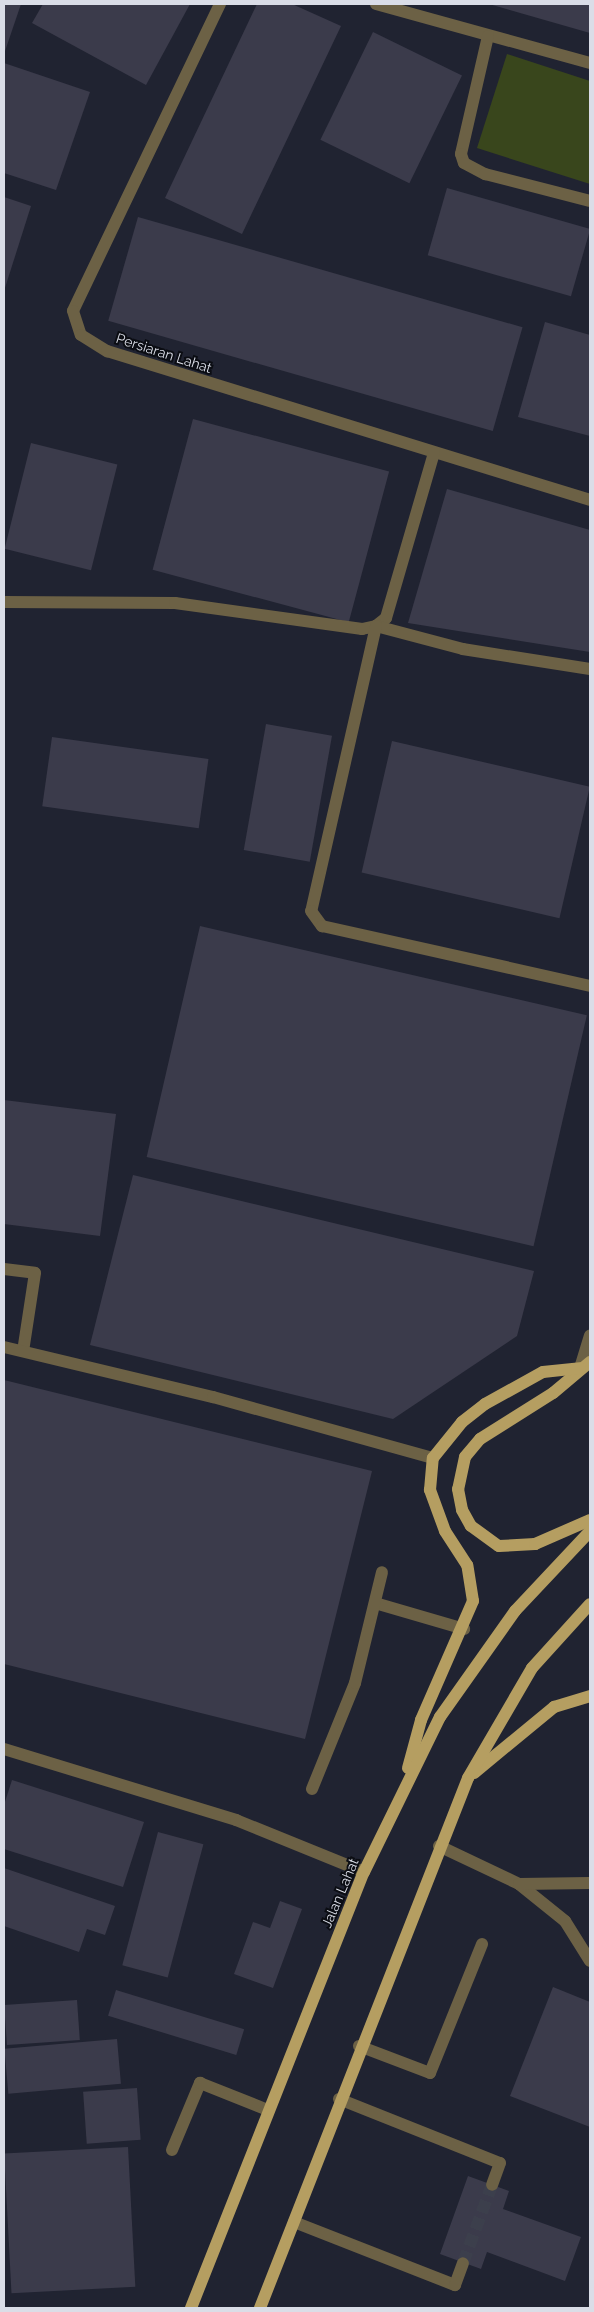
<!DOCTYPE html>
<style>
body{margin:0}
#map{position:relative;width:594px;height:2312px;overflow:hidden;background:#202331;font-family:Raleway,sans-serif}
div>[style]{position:absolute}
[style*='--x']{left:calc(var(--x)*1px);top:calc(var(--y)*1px);width:calc(var(--w)*1px);rotate:calc(var(--a)*1deg)}
.green>*{inset:0;background:#39461c}
.building>*{inset:0;background:#3b3b4b;transform-origin:0 0}
.minor-tunnel>*{height:12px;margin-top:-6px;transform-origin:0;background:repeating-linear-gradient(90deg,#3c3f4c 0 12px,transparent 0 18px)}
.minor>*{height:12px;margin:-6px;padding:0 6px;transform-origin:6px;border-radius:6px;background:#6c6145}
.major>*{height:12px;margin:-6px;padding:0 6px;transform-origin:6px;border-radius:6px;background:#b59e61}
span{translate:-50% -50%;white-space:nowrap;text-align:center;line-height:1.15;-webkit-text-stroke:4px #0b0d13;paint-order:stroke}
.street-label{font-size:14px;color:#dadde7}
.frame{position:absolute;inset:0;border:5px solid #dadde7;pointer-events:none}
</style>
<div id="map">
<div class="green">
<div style="clip-path:polygon(507px 54px,590px 81px,590px 184px,477px 148px)"></div>
</div>
<div class="building">
<div style="clip-path:polygon(4px 4px,21px 4px,4px 54px)"></div>
<div style="clip-path:polygon(43px 4px,190px 4px,146px 85px,32px 23px)"></div>
<div style="clip-path:polygon(257px 4px,292px 4px,341px 26px,242px 234px,165px 198px)"></div>
<div style="clip-path:polygon(489px 4px,590px 4px,590px 33px)"></div>
<div style="left:373px;top:32px;width:99px;height:120px;rotate:26deg"></div>
<div style="clip-path:polygon(4px 63px,90px 92px,56px 190px,4px 173px)"></div>
<div style="left:447px;top:188px;width:149px;height:70px;rotate:16deg"></div>
<div style="clip-path:polygon(4px 197px,31px 206px,4px 291px)"></div>
<div style="left:138px;top:217px;width:400px;height:108px;rotate:16deg"></div>
<div style="clip-path:polygon(545px 322px,590px 335px,590px 436px,518px 417px)"></div>
<div style="left:193px;top:419px;width:203px;height:156px;rotate:15deg"></div>
<div style="left:31px;top:443px;width:89px;height:109px;rotate:14deg"></div>
<div style="clip-path:polygon(447px 489px,590px 530px,590px 652px,408px 623px)"></div>
<div style="left:266px;top:724px;width:67px;height:128px;rotate:10deg"></div>
<div style="left:52px;top:737px;width:158px;height:70px;rotate:8deg"></div>
<div style="left:392px;top:741px;width:203px;height:135px;rotate:13deg"></div>
<div style="left:200px;top:926px;width:397px;height:237px;rotate:13deg"></div>
<div style="clip-path:polygon(4px 1100px,116px 1114px,100px 1236px,4px 1224px)"></div>
<div style="clip-path:polygon(133px 1175px,534px 1271px,517px 1336px,393px 1419px,90px 1345px)"></div>
<div style="clip-path:polygon(4px 1380px,372px 1471px,305px 1739px,4px 1664px)"></div>
<div style="clip-path:polygon(12px 1780px,144px 1822px,123px 1887px,4px 1849px,4px 1805px)"></div>
<div style="left:158px;top:1832px;width:47px;height:138px;rotate:15deg"></div>
<div style="clip-path:polygon(4px 1868px,115px 1906px,105px 1935px,87px 1929px,79px 1952px,4px 1926px)"></div>
<div style="clip-path:polygon(280px 1901px,302px 1909px,273px 1988px,234px 1974px,253px 1922px,270px 1928px)"></div>
<div style="clip-path:polygon(553px 1987px,590px 2002px,590px 2127px,510px 2096px)"></div>
<div style="left:116px;top:1990px;width:134px;height:27px;rotate:17deg"></div>
<div style="left:77px;top:2000px;width:40px;height:73px;rotate:86deg"></div>
<div style="left:117px;top:2039px;width:45px;height:113px;rotate:85deg"></div>
<div style="left:137px;top:2088px;width:52px;height:54px;rotate:86deg"></div>
<div style="left:128px;top:2147px;width:140px;height:124px;rotate:87deg"></div>
<div style="clip-path:polygon(468px 2176px,509px 2191px,503px 2209px,581px 2237px,565px 2281px,487px 2252px,481px 2269px,440px 2254px)"></div>
</div>
<div class="minor-tunnel">
<div style="--x:463;--y:2263;--w:83;--a:-69.6"></div>
</div>
<div class="minor">
<div style="--x:220;--y:4;--w:340;--a:115.6"></div>
<div style="--x:73;--y:311;--w:25;--a:72"></div>
<div style="--x:81;--y:335;--w:31;--a:32"></div>
<div style="--x:107;--y:351;--w:505;--a:17.14"></div>
<div style="--x:376;--y:4;--w:222;--a:15.4"></div>
<div style="--x:488;--y:36;--w:121;--a:102.9"></div>
<div style="--x:461;--y:154;--w:9;--a:72"></div>
<div style="--x:464;--y:163;--w:24;--a:28"></div>
<div style="--x:485;--y:174;--w:108;--a:14.4"></div>
<div style="--x:4;--y:602;--w:171;--a:0.3"></div>
<div style="--x:175;--y:603;--w:189;--a:7.9"></div>
<div style="--x:362;--y:629;--w:14;--a:-12"></div>
<div style="--x:376;--y:626;--w:13;--a:-39"></div>
<div style="--x:386;--y:618;--w:172;--a:-73.8"></div>
<div style="--x:590;--y:669;--w:129;--a:-171.1"></div>
<div style="--x:463;--y:649;--w:90;--a:-165.2"></div>
<div style="--x:376;--y:626;--w:292;--a:102.8"></div>
<div style="--x:311;--y:911;--w:19;--a:54"></div>
<div style="--x:322;--y:926;--w:275;--a:12.6"></div>
<div style="--x:4;--y:1269;--w:31;--a:7"></div>
<div style="--x:35;--y:1273;--w:79;--a:98.7"></div>
<div style="--x:4;--y:1347;--w:215;--a:13.5"></div>
<div style="--x:213;--y:1397;--w:228;--a:15.5"></div>
<div style="--x:580;--y:1368;--w:34;--a:-73"></div>
<div style="--x:375;--y:1603;--w:93;--a:16.3"></div>
<div style="--x:4;--y:1749;--w:243;--a:17"></div>
<div style="--x:236;--y:1820;--w:138;--a:22.1"></div>
<div style="--x:312;--y:1789;--w:114;--a:-67.9"></div>
<div style="--x:355;--y:1683;--w:114;--a:-76.3"></div>
<div style="--x:439;--y:1846;--w:89;--a:25.4"></div>
<div style="--x:519;--y:1884;--w:59;--a:38.8"></div>
<div style="--x:565;--y:1921;--w:47;--a:58"></div>
<div style="--x:519;--y:1884;--w:71;--a:-0.8"></div>
<div style="--x:359;--y:2046;--w:76;--a:20.8"></div>
<div style="--x:430;--y:2073;--w:139;--a:-68"></div>
<div style="--x:339;--y:2099;--w:173;--a:21.7"></div>
<div style="--x:500;--y:2163;--w:23;--a:110"></div>
<div style="--x:172;--y:2150;--w:73;--a:-67.3"></div>
<div style="--x:200;--y:2083;--w:73;--a:21.7"></div>
<div style="--x:294;--y:2222;--w:173;--a:21.4"></div>
<div style="--x:455;--y:2285;--w:23;--a:-70"></div>
</div>
<div class="major">
<div style="--x:590;--y:1362;--w:48;--a:140"></div>
<div style="--x:553;--y:1393;--w:86;--a:147.8"></div>
<div style="--x:480;--y:1439;--w:23;--a:130"></div>
<div style="--x:465;--y:1457;--w:33;--a:102"></div>
<div style="--x:458;--y:1489;--w:21;--a:79"></div>
<div style="--x:462;--y:1510;--w:18;--a:61"></div>
<div style="--x:471;--y:1526;--w:34;--a:36"></div>
<div style="--x:499;--y:1546;--w:36;--a:-3"></div>
<div style="--x:535;--y:1544;--w:60;--a:-23.6"></div>
<div style="--x:408;--y:1768;--w:50;--a:-74.8"></div>
<div style="--x:421;--y:1720;--w:130;--a:-66.4"></div>
<div style="--x:473;--y:1601;--w:36;--a:-99"></div>
<div style="--x:467;--y:1565;--w:40;--a:-122.9"></div>
<div style="--x:445;--y:1531;--w:44;--a:-110.1"></div>
<div style="--x:430;--y:1490;--w:32;--a:-85"></div>
<div style="--x:433;--y:1458;--w:46;--a:-51.1"></div>
<div style="--x:462;--y:1422;--w:29;--a:-38"></div>
<div style="--x:485;--y:1404;--w:66;--a:-28.9"></div>
<div style="--x:543;--y:1372;--w:37;--a:-6"></div>
<div style="--x:474;--y:1773;--w:104;--a:-39.5"></div>
<div style="--x:554;--y:1707;--w:38;--a:-17"></div>
<div style="--x:191;--y:2308;--w:469;--a:-68.4"></div>
<div style="--x:364;--y:1872;--w:173;--a:-63.9"></div>
<div style="--x:440;--y:1717;--w:130;--a:-54.7"></div>
<div style="--x:515;--y:1611;--w:110;--a:-46.8"></div>
<div style="--x:260;--y:2308;--w:569;--a:-68.57"></div>
<div style="--x:468;--y:1778;--w:127;--a:-59.8"></div>
<div style="--x:532;--y:1668;--w:86;--a:-47.8"></div>
</div>
<div class="street-label">
<span style="left:164px;top:353px;rotate:18deg">Persiaran Lahat</span>
<span style="left:340px;top:1893px;rotate:-67deg">Jalan Lahat</span>
</div>
<div class="frame"></div>
</div>
